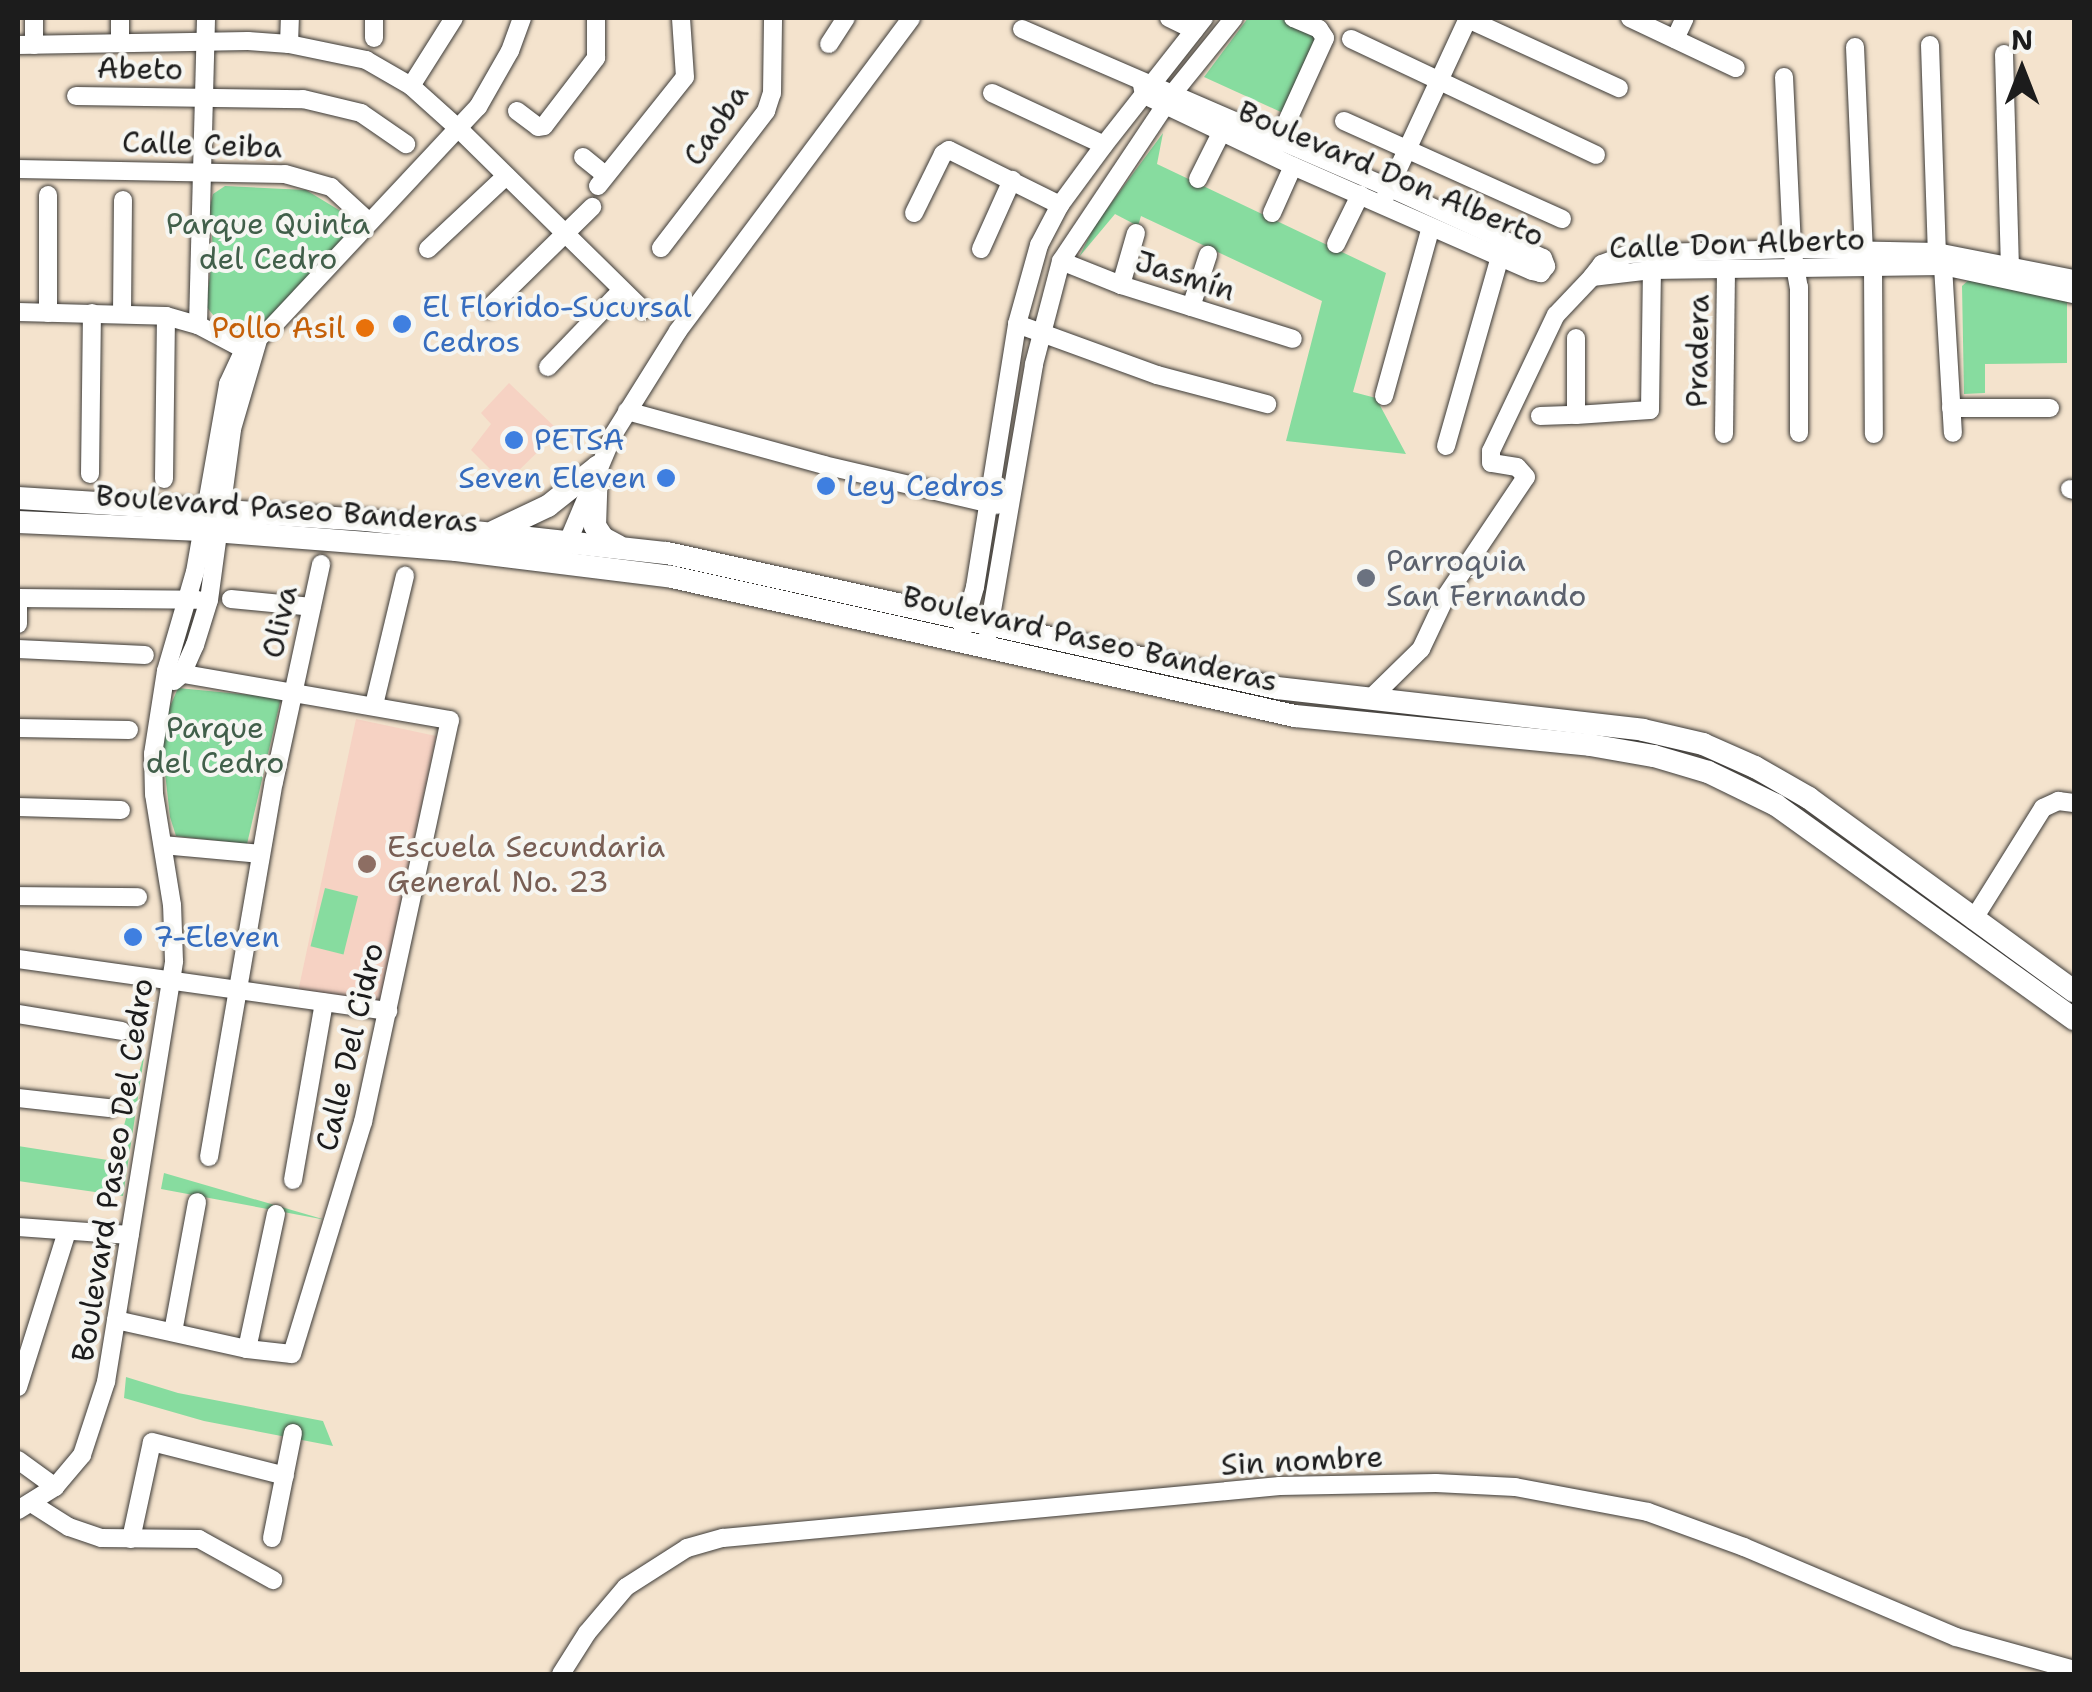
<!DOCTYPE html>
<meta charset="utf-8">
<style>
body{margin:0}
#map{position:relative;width:2092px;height:1692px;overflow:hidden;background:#f4e3cd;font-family:"Shantell Sans",sans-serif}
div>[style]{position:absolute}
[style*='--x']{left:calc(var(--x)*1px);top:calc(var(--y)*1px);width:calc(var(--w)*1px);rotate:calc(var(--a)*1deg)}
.built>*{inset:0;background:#f6d2c3;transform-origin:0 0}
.green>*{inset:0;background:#87dc9f;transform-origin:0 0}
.roads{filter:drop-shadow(0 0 2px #3c3a37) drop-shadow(0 0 2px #3c3a37)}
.minor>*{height:18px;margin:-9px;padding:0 9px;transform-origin:9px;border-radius:9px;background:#fff}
.major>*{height:22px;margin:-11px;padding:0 11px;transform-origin:11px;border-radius:11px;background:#fff}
.dots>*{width:28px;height:28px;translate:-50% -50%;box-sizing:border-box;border:5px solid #f6f6f2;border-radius:50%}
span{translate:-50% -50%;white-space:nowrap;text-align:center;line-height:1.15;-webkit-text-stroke:8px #f6f6f2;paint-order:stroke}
.street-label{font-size:30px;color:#1c1c1c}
.park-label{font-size:30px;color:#415f4a}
.shop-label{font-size:30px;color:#366cbe}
.left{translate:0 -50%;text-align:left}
.right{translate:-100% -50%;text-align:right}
.food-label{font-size:30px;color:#c56008}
.worship-label{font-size:30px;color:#5b616d}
.education-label{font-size:30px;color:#785e54}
.frame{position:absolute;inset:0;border:20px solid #1c1c1c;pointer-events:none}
.north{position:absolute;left:1972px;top:20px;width:100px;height:100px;-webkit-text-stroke:8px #f6f6f2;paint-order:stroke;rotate:0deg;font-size:28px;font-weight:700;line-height:40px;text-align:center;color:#1c1c1c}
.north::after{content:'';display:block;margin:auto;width:35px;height:45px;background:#1c1c1c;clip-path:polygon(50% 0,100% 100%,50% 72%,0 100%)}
</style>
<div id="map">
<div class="built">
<div style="clip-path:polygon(509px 383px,559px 431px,505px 484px,471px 450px,491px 424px,481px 413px)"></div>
<div style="left:356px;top:719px;width:82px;height:279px;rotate:12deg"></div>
</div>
<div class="green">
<div style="clip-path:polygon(1248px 18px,1302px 18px,1322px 27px,1283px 113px,1204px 77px)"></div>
<div style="clip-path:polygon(1163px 133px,1157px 164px,1386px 273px,1353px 392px,1376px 398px,1406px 454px,1286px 441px,1322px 301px,1141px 216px,1138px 226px,1115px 214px,1079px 257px,1095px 225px)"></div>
<div style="clip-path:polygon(225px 186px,306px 190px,352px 218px,353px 230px,250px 338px,221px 325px,206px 306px,213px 252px,210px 206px,213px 194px)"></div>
<div style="clip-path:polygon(1971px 278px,2067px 300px,2067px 363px,1985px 364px,1985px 393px,1964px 394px,1962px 286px)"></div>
<div style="clip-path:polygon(178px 688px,281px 698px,247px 844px,176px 836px,170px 817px,162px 746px,166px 716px)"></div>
<div style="left:325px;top:888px;width:34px;height:60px;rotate:14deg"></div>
<div style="clip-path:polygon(145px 1051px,123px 1196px,18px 1181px,18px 1146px,114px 1161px)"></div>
<div style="clip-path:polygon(164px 1173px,326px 1220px,161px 1189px)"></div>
<div style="clip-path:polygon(126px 1377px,178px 1393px,323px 1421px,333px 1446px,204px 1421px,124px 1398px)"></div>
</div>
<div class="roads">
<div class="minor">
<div style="--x:34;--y:18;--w:27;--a:90"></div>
<div style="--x:1169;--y:18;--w:28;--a:26"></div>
<div style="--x:1630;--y:18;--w:117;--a:25.3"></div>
<div style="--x:1468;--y:19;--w:166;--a:24.6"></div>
<div style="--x:1022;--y:29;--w:401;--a:23.4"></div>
<div style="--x:1390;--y:188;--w:168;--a:24.6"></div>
<div style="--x:1543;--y:258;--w:9;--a:69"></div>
<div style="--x:1546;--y:266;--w:9;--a:126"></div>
<div style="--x:1541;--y:273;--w:9;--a:-167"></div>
<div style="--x:1532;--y:271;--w:261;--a:-156.3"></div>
<div style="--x:1293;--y:166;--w:165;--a:-154.5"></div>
<div style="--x:1144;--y:95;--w:10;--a:-101"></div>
<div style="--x:374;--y:38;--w:20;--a:-90"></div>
<div style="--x:1351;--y:39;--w:271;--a:25.3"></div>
<div style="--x:1675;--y:39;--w:23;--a:-65"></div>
<div style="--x:120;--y:42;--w:24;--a:-90"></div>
<div style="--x:289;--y:44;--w:26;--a:-88"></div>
<div style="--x:829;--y:44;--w:31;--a:-57"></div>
<div style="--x:18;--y:45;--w:230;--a:-1"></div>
<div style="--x:248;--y:41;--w:41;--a:4.2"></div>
<div style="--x:289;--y:44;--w:79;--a:11.7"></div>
<div style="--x:366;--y:60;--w:52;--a:30"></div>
<div style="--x:411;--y:86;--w:64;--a:41.9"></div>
<div style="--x:459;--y:129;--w:258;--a:44.5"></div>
<div style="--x:1930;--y:45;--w:207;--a:88.1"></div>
<div style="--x:1937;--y:252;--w:15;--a:67"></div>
<div style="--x:1943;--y:266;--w:167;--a:86.6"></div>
<div style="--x:1855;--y:47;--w:203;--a:87.5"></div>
<div style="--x:2004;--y:54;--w:212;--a:88.4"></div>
<div style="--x:1784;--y:77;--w:172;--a:87.3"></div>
<div style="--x:1792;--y:249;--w:39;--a:80"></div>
<div style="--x:1799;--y:287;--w:146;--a:90"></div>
<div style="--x:411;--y:86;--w:80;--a:-57.7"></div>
<div style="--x:992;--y:93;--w:123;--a:24.9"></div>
<div style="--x:76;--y:96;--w:227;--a:0.8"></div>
<div style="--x:303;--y:99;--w:60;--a:13.6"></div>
<div style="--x:361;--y:113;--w:55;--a:34.6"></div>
<div style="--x:517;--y:111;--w:26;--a:37"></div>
<div style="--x:538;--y:127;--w:6;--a:-9"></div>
<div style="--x:544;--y:126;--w:86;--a:-52.6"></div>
<div style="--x:596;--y:58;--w:40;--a:-90"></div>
<div style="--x:1344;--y:121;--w:239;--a:24.2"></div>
<div style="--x:1274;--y:150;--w:123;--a:-65.5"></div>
<div style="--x:1325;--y:38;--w:11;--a:-124"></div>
<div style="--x:1319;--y:29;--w:28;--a:-157"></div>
<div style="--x:583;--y:157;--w:28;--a:39"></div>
<div style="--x:18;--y:169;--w:267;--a:1.1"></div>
<div style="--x:285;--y:174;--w:48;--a:15.8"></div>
<div style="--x:331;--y:187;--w:52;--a:42.6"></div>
<div style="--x:1198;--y:179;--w:54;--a:-63.4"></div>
<div style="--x:598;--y:186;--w:139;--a:-51.4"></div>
<div style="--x:685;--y:77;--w:59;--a:-93.9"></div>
<div style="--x:48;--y:195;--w:118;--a:90"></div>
<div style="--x:1386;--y:195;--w:195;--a:-65.1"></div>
<div style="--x:914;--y:213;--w:66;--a:-63.8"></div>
<div style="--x:943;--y:154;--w:7;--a:-34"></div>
<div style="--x:949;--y:150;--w:124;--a:26.4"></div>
<div style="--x:1272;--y:213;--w:51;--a:-65.9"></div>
<div style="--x:1336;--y:244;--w:55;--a:-63.9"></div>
<div style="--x:661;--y:248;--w:173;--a:-52.5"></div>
<div style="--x:766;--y:111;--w:19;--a:-72"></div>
<div style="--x:772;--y:93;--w:75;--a:-89.2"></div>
<div style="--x:428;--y:249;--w:107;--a:-43.1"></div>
<div style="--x:981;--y:249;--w:76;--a:-65.8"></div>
<div style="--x:1061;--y:261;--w:65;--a:21.8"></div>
<div style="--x:1121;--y:285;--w:180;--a:17.4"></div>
<div style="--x:1873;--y:266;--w:168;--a:89.7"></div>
<div style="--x:2074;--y:279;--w:140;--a:-168.9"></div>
<div style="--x:1937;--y:252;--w:145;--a:-178.8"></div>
<div style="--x:1792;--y:249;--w:163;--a:178.2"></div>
<div style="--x:1629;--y:254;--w:29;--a:160"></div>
<div style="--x:1602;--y:264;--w:16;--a:128"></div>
<div style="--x:1592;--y:277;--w:60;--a:-6.7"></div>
<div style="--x:1652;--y:270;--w:291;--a:-0.8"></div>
<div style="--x:1943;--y:266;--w:134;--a:12.1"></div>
<div style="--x:1121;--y:285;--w:54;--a:-73.9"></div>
<div style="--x:1191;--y:307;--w:55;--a:-71.9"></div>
<div style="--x:488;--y:309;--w:146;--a:-44.4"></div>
<div style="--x:18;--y:312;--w:148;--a:1.5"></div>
<div style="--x:166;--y:316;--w:33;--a:16"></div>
<div style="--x:198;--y:325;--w:62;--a:27.8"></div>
<div style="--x:122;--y:314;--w:114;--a:-89.5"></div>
<div style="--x:1017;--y:324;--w:149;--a:20"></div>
<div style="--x:1157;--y:375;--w:114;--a:14.8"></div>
<div style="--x:198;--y:325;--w:307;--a:-88.5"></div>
<div style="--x:1576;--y:338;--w:77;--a:90"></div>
<div style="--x:1576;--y:415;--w:74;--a:-3.9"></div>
<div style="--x:1650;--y:410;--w:140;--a:-89.2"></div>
<div style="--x:548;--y:367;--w:105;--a:-46.2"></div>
<div style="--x:1384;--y:396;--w:175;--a:-74.5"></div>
<div style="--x:1951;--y:408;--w:99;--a:0"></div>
<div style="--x:627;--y:411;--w:204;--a:15.3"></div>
<div style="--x:824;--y:465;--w:177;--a:13.1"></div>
<div style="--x:1540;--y:416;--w:36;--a:-2"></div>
<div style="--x:1724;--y:434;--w:165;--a:-89.3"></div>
<div style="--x:1446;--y:446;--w:205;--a:-74.1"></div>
<div style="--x:90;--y:474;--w:161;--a:-89.3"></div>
<div style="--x:164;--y:479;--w:163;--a:-89.3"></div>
<div style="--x:2070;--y:489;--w:4;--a:14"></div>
<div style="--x:564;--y:551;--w:126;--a:-67.1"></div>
<div style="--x:613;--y:435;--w:123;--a:-58"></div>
<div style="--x:678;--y:331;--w:390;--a:-53.3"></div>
<div style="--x:18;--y:598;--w:179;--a:0.6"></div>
<div style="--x:231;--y:599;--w:81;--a:5.6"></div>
<div style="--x:18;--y:624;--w:26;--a:-90"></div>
<div style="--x:988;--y:634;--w:274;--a:-80.3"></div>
<div style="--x:1034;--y:364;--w:106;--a:-75.3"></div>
<div style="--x:1061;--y:261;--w:203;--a:-56.2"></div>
<div style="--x:1174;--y:92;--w:95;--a:-51"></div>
<div style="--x:960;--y:640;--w:55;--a:-74.2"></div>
<div style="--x:975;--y:587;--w:266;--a:-80.9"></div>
<div style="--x:1017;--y:324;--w:82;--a:-74.4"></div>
<div style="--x:1039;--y:245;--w:45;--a:-62.3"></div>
<div style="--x:1060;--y:205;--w:74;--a:-53.7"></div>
<div style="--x:1104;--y:145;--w:162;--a:-51.8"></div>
<div style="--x:18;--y:649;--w:127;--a:2.7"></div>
<div style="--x:174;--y:681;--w:11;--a:-41"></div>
<div style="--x:182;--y:674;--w:32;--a:-66"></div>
<div style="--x:195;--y:645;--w:47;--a:-72.7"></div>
<div style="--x:209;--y:600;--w:173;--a:-82.3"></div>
<div style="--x:232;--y:429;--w:93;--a:-73.7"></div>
<div style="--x:1369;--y:700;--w:73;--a:-44.4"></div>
<div style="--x:1421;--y:649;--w:59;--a:-64.7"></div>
<div style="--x:1446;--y:596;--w:143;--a:-56.1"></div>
<div style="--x:1526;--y:477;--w:13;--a:-132"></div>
<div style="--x:1517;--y:467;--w:26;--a:-171"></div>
<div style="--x:1491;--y:463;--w:12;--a:-90"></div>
<div style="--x:1491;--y:451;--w:151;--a:-64.5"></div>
<div style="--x:1556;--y:315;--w:52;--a:-46.5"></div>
<div style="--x:374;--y:705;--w:133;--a:-76.5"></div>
<div style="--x:18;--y:728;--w:111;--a:1"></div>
<div style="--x:18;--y:807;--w:103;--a:1.7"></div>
<div style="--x:163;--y:845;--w:98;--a:5.2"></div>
<div style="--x:18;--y:896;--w:120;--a:0.5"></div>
<div style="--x:1973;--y:920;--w:132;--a:-58"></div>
<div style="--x:2043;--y:808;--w:17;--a:-25"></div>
<div style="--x:2058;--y:801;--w:16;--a:7"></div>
<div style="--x:18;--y:959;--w:374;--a:8"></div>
<div style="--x:18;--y:1014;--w:105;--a:9.3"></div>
<div style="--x:18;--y:1098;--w:92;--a:6.3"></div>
<div style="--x:209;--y:1157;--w:381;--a:-80.2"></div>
<div style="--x:274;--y:782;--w:223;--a:-77.8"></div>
<div style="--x:293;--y:1180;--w:180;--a:-80.1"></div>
<div style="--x:18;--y:1227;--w:112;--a:4.1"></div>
<div style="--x:116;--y:1320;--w:134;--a:12.5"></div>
<div style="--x:247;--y:1349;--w:45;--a:6.3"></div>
<div style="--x:292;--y:1354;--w:243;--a:-73"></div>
<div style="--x:363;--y:1122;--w:411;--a:-77.8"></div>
<div style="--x:450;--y:720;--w:288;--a:-170.2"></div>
<div style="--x:173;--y:1332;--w:132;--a:-79.5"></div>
<div style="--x:247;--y:1349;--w:138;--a:-77.9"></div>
<div style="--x:18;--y:1387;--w:163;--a:-72.5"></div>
<div style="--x:18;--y:1460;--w:46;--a:36.1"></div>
<div style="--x:31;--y:1503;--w:45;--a:32.3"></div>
<div style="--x:69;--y:1527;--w:34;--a:19"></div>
<div style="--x:101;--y:1538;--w:98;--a:0.6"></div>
<div style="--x:199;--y:1539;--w:85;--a:29"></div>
<div style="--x:18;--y:1510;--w:44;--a:-31.9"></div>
<div style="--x:55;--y:1487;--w:42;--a:-49.8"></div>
<div style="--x:82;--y:1455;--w:77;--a:-71.8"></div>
<div style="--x:106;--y:1382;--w:426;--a:-80.8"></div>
<div style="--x:174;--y:961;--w:56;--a:-92"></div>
<div style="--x:172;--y:905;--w:112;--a:-99.2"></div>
<div style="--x:154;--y:794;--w:40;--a:-91.4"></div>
<div style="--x:153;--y:754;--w:84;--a:-81.1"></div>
<div style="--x:166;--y:671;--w:103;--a:-73.7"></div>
<div style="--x:195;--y:572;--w:191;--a:-80"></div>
<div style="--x:228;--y:384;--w:38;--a:-65"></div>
<div style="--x:244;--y:349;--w:34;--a:-38"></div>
<div style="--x:271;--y:328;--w:303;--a:-46.9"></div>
<div style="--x:478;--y:107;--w:64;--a:-60.3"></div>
<div style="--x:510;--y:51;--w:35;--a:-70"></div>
<div style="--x:272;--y:1538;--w:107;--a:-78.7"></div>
<div style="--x:131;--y:1539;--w:99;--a:-77.8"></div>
<div style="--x:152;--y:1442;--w:137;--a:14.3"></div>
<div style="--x:561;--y:1674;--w:49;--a:-57.6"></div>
<div style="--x:587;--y:1633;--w:60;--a:-49.7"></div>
<div style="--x:626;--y:1587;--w:72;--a:-32.6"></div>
<div style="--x:687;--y:1548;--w:37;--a:-16"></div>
<div style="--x:723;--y:1538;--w:559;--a:-5.33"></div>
<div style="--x:1280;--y:1486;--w:156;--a:-1.1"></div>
<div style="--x:1436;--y:1483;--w:79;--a:2.9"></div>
<div style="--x:1515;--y:1487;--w:135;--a:10.6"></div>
<div style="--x:1648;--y:1512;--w:102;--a:20"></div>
<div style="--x:1744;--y:1547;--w:230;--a:23"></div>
<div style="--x:1956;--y:1637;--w:123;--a:15.6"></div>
</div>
<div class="major">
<div style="--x:597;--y:467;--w:59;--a:91.9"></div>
<div style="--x:595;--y:526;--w:14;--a:56"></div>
<div style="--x:603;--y:538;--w:17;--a:28"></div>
<div style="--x:18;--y:498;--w:349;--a:3.6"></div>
<div style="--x:366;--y:520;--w:303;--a:6.3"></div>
<div style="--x:667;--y:553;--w:625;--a:12.48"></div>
<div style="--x:1277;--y:688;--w:368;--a:6.5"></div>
<div style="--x:1643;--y:730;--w:62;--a:13.1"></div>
<div style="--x:1703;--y:744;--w:57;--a:23.9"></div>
<div style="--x:1755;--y:767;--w:62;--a:29.9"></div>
<div style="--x:1809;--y:798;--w:328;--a:36.1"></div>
<div style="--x:18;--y:522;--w:183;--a:2.5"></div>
<div style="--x:201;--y:530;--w:256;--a:4.5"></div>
<div style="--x:456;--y:550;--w:218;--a:7.1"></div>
<div style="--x:672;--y:577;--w:638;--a:12.58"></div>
<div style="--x:1295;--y:716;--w:296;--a:5.6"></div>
<div style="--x:1590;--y:745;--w:65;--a:9.8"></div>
<div style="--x:1654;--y:756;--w:56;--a:16.5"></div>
<div style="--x:1708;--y:772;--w:76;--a:25.9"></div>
<div style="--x:1776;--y:805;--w:367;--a:35.7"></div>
<div style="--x:495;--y:531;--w:59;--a:-25.3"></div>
<div style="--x:548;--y:506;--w:63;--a:-38.5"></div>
</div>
</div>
<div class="dots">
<div style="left:402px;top:324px;background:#3f7fe0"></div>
<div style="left:365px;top:328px;background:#e8710a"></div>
<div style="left:514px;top:440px;background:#3f7fe0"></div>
<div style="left:666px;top:478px;background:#3f7fe0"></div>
<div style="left:826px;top:486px;background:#3f7fe0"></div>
<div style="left:1366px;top:578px;background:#6b7280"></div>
<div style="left:367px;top:864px;background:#8d6e63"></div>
<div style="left:133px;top:937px;background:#3f7fe0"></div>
</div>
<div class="street-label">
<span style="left:140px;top:69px;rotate:1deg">Abeto</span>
<span style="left:716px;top:125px;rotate:-56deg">Caoba</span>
<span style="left:202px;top:145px;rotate:2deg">Calle Ceiba</span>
<span style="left:1391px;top:174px;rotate:23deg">Boulevard Don Alberto</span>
<span style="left:1737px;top:244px;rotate:-2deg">Calle Don Alberto</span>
<span style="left:1185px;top:276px;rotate:18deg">Jasmín</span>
<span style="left:1698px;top:351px;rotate:-89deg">Pradera</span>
<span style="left:287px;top:509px;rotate:4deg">Boulevard Paseo Banderas</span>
<span style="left:280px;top:622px;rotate:-78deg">Oliva</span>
<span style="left:1090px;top:639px;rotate:13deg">Boulevard Paseo Banderas</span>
<span style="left:350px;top:1047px;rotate:-77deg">Calle Del Cidro</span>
<span style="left:113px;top:1170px;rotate:-81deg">Boulevard Paseo Del Cedro</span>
<span style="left:1302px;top:1461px;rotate:-3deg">Sin nombre</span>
</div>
<div class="park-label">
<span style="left:268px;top:241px">Parque Quinta<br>del Cedro</span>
<span style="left:215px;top:745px">Parque<br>del Cedro</span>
</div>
<div class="shop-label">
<span class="left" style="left:422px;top:324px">El Florido-Sucursal<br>Cedros</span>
<span class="left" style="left:534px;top:440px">PETSA</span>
<span class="right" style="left:646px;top:478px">Seven Eleven</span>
<span class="left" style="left:846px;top:486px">Ley Cedros</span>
<span class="left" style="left:153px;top:937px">7-Eleven</span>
</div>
<div class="food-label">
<span class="right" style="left:345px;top:328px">Pollo Asil</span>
</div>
<div class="worship-label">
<span class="left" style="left:1386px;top:578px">Parroquia<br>San Fernando</span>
</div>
<div class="education-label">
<span class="left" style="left:387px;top:864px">Escuela Secundaria<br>General No. 23</span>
</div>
<div class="frame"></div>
<div class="north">N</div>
</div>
